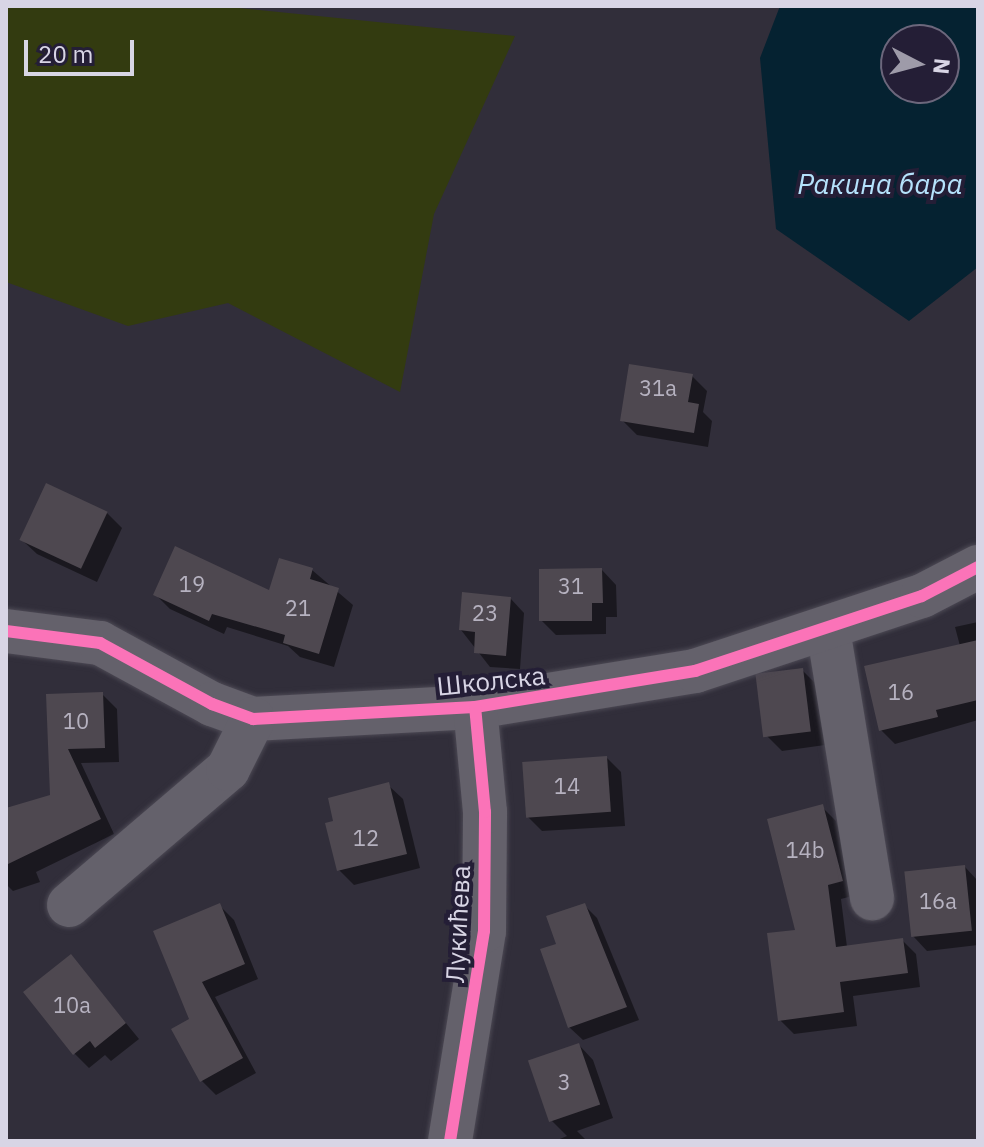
<!DOCTYPE html>
<meta charset="utf-8">
<style>
body{margin:0}
#map{position:relative;width:984px;height:1147px;overflow:hidden;background:#312e3a;font-family:"IBM Plex Sans",sans-serif}
div>[style]{position:absolute}
[style*='--x']{left:calc(var(--x)*1px);top:calc(var(--y)*1px);width:calc(var(--w)*1px);rotate:calc(var(--a)*1deg)}
.green>*{inset:0;background:#333b10}
.water>*{inset:0;background:#052231}
.shadow>*{inset:0;background:#0007}
.building>*{inset:0;background:#4e4850;transform-origin:0 0}
.roads{filter:drop-shadow(0 0 2px #4c4954) drop-shadow(0 0 2px #4c4954)}
.minor>*{height:44px;margin:-22px;padding:0 22px;transform-origin:22px;border-radius:22px;background:#64616b}
.cycleway>*{height:12px;margin:-6px;padding:0 6px;transform-origin:6px;border-radius:6px;background:#fb73b8}
span{translate:-50% -50%;white-space:nowrap;text-align:center;line-height:1.15;-webkit-text-stroke:8px #241e36;paint-order:stroke}
.number-label{font-size:22px;color:#b6b2c0}
.number-label span{-webkit-text-stroke-width:0}
.street-label{font-size:26px;color:#d8d5e5}
.water-label{font-size:28px;color:#b5e2fb;font-style:italic}
.frame{position:absolute;inset:0;border:8px solid #d8d5e5;pointer-events:none}
.north{position:absolute;left:880px;top:24px;width:80px;height:80px;box-sizing:border-box;background:#241e36;border:2px solid #6c677c;border-radius:50%;rotate:96deg;font-size:22px;font-weight:700;line-height:32px;text-align:center;color:#d8d5e5}
.north::after{content:'';display:block;margin:auto;width:28px;height:36px;background:#9e9ba9;clip-path:polygon(50% 0,100% 100%,50% 72%,0 100%)}
.scale{position:absolute;left:24px;top:40px;width:110px;height:36px;box-sizing:border-box;border:4px solid #d8d5e5;border-top:0;padding-left:10px;font-size:24px;line-height:28px;white-space:nowrap;color:#d8d5e5;-webkit-text-stroke:6px #241e36;paint-order:stroke}
</style>
<div id="map">
<div class="green">
<div style="clip-path:polygon(6px 6px,220px 6px,515px 36px,434px 214px,400px 392px,228px 303px,128px 326px,6px 282px)"></div>
</div>
<div class="water">
<div style="clip-path:polygon(evenodd,780px 6px,978px 6px,978px 267px,909px 321px,776px 229px,760px 58px,780px 6px,896px 40px,944px 40px,944px 88px,896px 88px,896px 40px)"></div>
</div>
<div class="shadow">
<div style="clip-path:polygon(692px 376px,707px 391px,703px 412px,712px 421px,708px 447px,637px 435px,622px 420px)"></div>
<div style="clip-path:polygon(107px 513px,122px 528px,97px 582px,37px 554px,22px 540px)"></div>
<div style="clip-path:polygon(312px 570px,353px 605px,334px 667px,300px 657px,288px 646px,227px 627px,224px 634px,170px 609px,155px 594px,270px 593px)"></div>
<div style="clip-path:polygon(602px 570px,616px 585px,617px 617px,606px 617px,606px 634px,556px 635px,541px 620px)"></div>
<div style="clip-path:polygon(510px 598px,524px 613px,520px 669px,490px 667px,461px 630px)"></div>
<div style="clip-path:polygon(978px 622px,978px 720px,895px 744px,881px 730px,960px 646px,955px 627px)"></div>
<div style="clip-path:polygon(802px 670px,817px 685px,825px 745px,782px 751px,767px 736px)"></div>
<div style="clip-path:polygon(102px 694px,117px 709px,119px 762px,81px 763px,114px 834px,36px 872px,40px 882px,13px 891px,6px 884px,6px 810px,52px 796px,48px 696px)"></div>
<div style="clip-path:polygon(607px 758px,621px 772px,625px 826px,542px 831px,528px 817px)"></div>
<div style="clip-path:polygon(388px 785px,403px 799px,420px 868px,354px 885px,339px 870px,336px 823px)"></div>
<div style="clip-path:polygon(822px 807px,836px 821px,856px 895px,841px 899px,847px 947px,902px 940px,916px 954px,920px 987px,853px 996px,857px 1026px,794px 1034px,780px 1020px)"></div>
<div style="clip-path:polygon(965px 867px,978px 881px,978px 945px,927px 951px,913px 936px)"></div>
<div style="clip-path:polygon(219px 905px,234px 920px,258px 979px,215px 997px,256px 1073px,216px 1095px,201px 1080px,192px 1020px)"></div>
<div style="clip-path:polygon(584px 905px,597px 918px,639px 1020px,583px 1040px,569px 1027px,558px 945px)"></div>
<div style="clip-path:polygon(71px 956px,139px 1039px,111px 1061px,105px 1055px,89px 1068px,74px 1053px)"></div>
<div style="clip-path:polygon(579px 1045px,593px 1060px,613px 1118px,577px 1131px,587px 1141px,555px 1141px,567px 1136px,551px 1120px)"></div>
</div>
<div class="building">
<div style="clip-path:polygon(629px 364px,693px 374px,688px 402px,699px 404px,694px 433px,620px 421px)"></div>
<div style="left:46px;top:483px;width:68px;height:63px;rotate:25deg"></div>
<div style="clip-path:polygon(175px 546px,269px 590px,279px 558px,313px 568px,310px 579px,339px 588px,319px 654px,283px 643px,285px 635px,212px 614px,209px 621px,153px 595px)"></div>
<div style="clip-path:polygon(602px 568px,603px 603px,592px 603px,592px 621px,539px 621px,539px 569px)"></div>
<div style="clip-path:polygon(462px 592px,511px 597px,506px 656px,474px 653px,475px 632px,459px 630px)"></div>
<div style="clip-path:polygon(978px 640px,978px 700px,936px 710px,938px 717px,879px 731px,864px 666px)"></div>
<div style="left:803px;top:668px;width:64px;height:48px;rotate:83deg"></div>
<div style="clip-path:polygon(103px 692px,105px 748px,68px 749px,101px 819px,6px 865px,6px 808px,50px 795px,46px 694px)"></div>
<div style="left:607px;top:756px;width:56px;height:85px;rotate:86deg"></div>
<div style="clip-path:polygon(389px 782px,407px 854px,337px 871px,325px 823px,333px 821px,328px 798px)"></div>
<div style="clip-path:polygon(823px 804px,843px 881px,828px 885px,836px 947px,903px 938px,908px 973px,840px 982px,844px 1012px,778px 1021px,767px 933px,795px 930px,767px 819px)"></div>
<div style="left:965px;top:865px;width:66px;height:61px;rotate:84deg"></div>
<div style="clip-path:polygon(220px 903px,245px 964px,202px 982px,243px 1058px,200px 1082px,171px 1029px,189px 1019px,153px 931px)"></div>
<div style="clip-path:polygon(585px 903px,627px 1007px,568px 1028px,540px 949px,556px 944px,546px 916px)"></div>
<div style="clip-path:polygon(71px 954px,126px 1023px,95px 1048px,90px 1041px,73px 1055px,23px 992px)"></div>
<div style="left:579px;top:1043px;width:65px;height:54px;rotate:71deg"></div>
</div>
<div class="roads">
<div class="minor">
<div style="--x:828;--y:629;--w:273;--a:80.7"></div>
<div style="--x:6;--y:631;--w:95;--a:7.3"></div>
<div style="--x:100;--y:643;--w:128;--a:28.6"></div>
<div style="--x:212;--y:704;--w:44;--a:20.1"></div>
<div style="--x:253;--y:719;--w:222;--a:-3.1"></div>
<div style="--x:475;--y:707;--w:223;--a:-9.3"></div>
<div style="--x:695;--y:671;--w:239;--a:-18.3"></div>
<div style="--x:922;--y:596;--w:63;--a:-27.4"></div>
<div style="--x:69;--y:905;--w:209;--a:-40.5"></div>
<div style="--x:228;--y:769;--w:56;--a:-63.4"></div>
<div style="--x:450;--y:1141;--w:213;--a:-80.8"></div>
<div style="--x:484;--y:931;--w:119;--a:-89.5"></div>
<div style="--x:485;--y:812;--w:105;--a:-95.4"></div>
</div>
</div>
<div class="cycleway">
<div style="--x:6;--y:631;--w:95;--a:7.3"></div>
<div style="--x:100;--y:643;--w:128;--a:28.6"></div>
<div style="--x:212;--y:704;--w:44;--a:20.1"></div>
<div style="--x:253;--y:719;--w:222;--a:-3.1"></div>
<div style="--x:475;--y:707;--w:223;--a:-9.3"></div>
<div style="--x:695;--y:671;--w:239;--a:-18.3"></div>
<div style="--x:922;--y:596;--w:63;--a:-27.4"></div>
<div style="--x:450;--y:1141;--w:213;--a:-80.8"></div>
<div style="--x:484;--y:931;--w:119;--a:-89.5"></div>
<div style="--x:485;--y:812;--w:105;--a:-95.4"></div>
</div>
<div class="number-label">
<span style="left:658px;top:388px">31a</span>
<span style="left:192px;top:584px">19</span>
<span style="left:571px;top:586px">31</span>
<span style="left:298px;top:608px">21</span>
<span style="left:485px;top:613px">23</span>
<span style="left:901px;top:692px">16</span>
<span style="left:76px;top:721px">10</span>
<span style="left:567px;top:786px">14</span>
<span style="left:366px;top:838px">12</span>
<span style="left:805px;top:850px">14b</span>
<span style="left:938px;top:901px">16a</span>
<span style="left:72px;top:1005px">10a</span>
<span style="left:564px;top:1082px">3</span>
</div>
<div class="street-label">
<span style="left:491px;top:681px;rotate:-6deg">Школска</span>
<span style="left:458px;top:924px;rotate:-87deg">Лукићева</span>
</div>
<div class="water-label">
<span style="left:880px;top:184px">Ракина бара</span>
</div>
<div class="frame"></div>
<div class="north">N</div>
<div class="scale">20 m</div>
</div>
